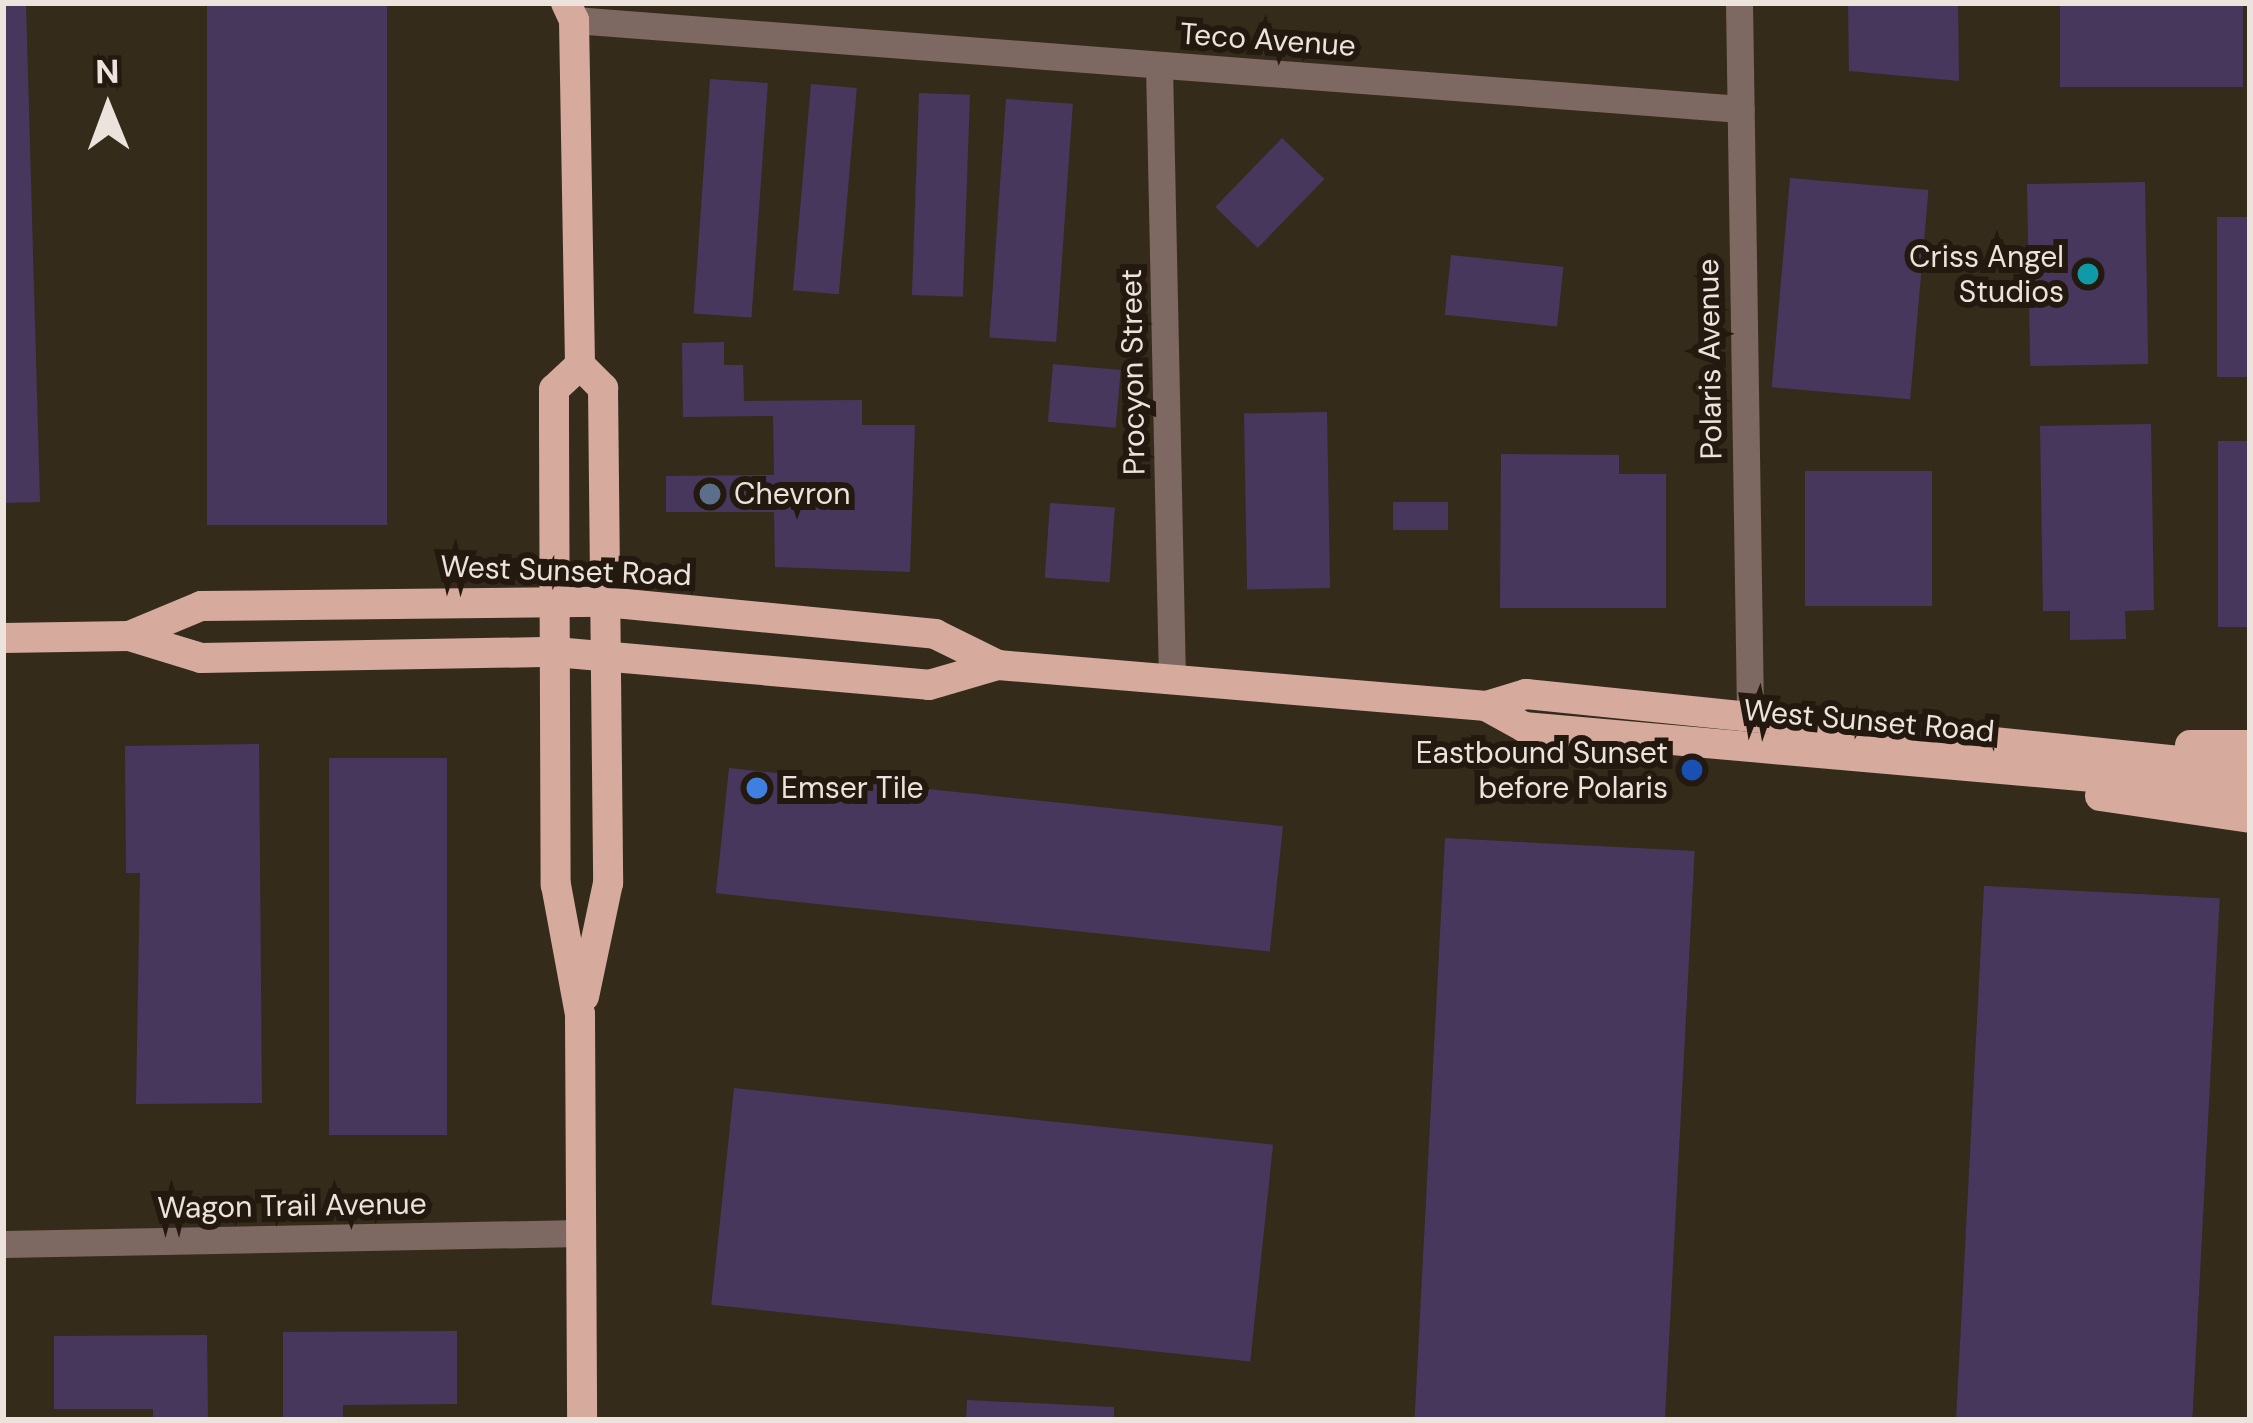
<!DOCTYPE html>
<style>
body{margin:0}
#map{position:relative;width:2253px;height:1423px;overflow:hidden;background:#2e2218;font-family:"DM Sans",sans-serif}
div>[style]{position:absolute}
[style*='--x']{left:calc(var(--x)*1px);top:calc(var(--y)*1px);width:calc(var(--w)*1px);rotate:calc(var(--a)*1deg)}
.industrial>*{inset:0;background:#352b1b;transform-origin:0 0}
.building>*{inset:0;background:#47375c;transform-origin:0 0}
.minor>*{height:27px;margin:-13.5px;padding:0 13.5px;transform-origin:13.5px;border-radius:13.5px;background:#7d6862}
.major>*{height:30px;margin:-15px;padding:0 15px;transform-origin:15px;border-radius:15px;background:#d6ab9e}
.dots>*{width:33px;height:33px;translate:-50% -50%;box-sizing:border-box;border:6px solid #24190f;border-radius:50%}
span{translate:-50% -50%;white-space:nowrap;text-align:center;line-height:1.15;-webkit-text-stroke:12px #24190f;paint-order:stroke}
.street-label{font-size:30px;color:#ebe3dc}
.poi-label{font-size:30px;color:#ebe3dc}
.right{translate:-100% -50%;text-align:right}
.left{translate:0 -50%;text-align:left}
.frame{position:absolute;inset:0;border:6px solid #ebe3dc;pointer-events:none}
.north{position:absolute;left:48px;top:48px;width:120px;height:120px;-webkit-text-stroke:9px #24190f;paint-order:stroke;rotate:359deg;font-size:33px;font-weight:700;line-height:48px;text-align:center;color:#ebe3dc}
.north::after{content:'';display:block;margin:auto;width:42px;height:54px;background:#ebe3dc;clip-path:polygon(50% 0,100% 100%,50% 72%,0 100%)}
</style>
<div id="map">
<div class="industrial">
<div style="left:3px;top:3px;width:2247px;height:1417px"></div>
</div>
<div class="building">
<div style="clip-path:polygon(3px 3px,26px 3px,40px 502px,3px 503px)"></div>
<div style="left:207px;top:3px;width:180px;height:522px"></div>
<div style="clip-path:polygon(1848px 3px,1958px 3px,1959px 81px,1849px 71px)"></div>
<div style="left:2060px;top:3px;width:183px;height:84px"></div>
<div style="left:710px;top:79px;width:58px;height:235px;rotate:4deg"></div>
<div style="left:811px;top:84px;width:46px;height:207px;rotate:5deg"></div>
<div style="left:919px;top:93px;width:51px;height:202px;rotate:2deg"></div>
<div style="left:1006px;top:99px;width:67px;height:239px;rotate:4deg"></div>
<div style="left:1282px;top:138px;width:59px;height:96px;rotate:44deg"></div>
<div style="left:1790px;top:178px;width:139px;height:210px;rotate:5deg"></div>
<div style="left:2145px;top:182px;width:182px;height:118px;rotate:89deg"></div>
<div style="left:2250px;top:217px;width:160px;height:33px;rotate:90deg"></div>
<div style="left:1451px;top:255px;width:113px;height:60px;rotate:6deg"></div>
<div style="clip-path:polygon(724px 342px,724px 365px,743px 365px,744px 401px,862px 400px,862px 425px,915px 425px,910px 572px,775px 567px,774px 512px,666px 512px,666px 476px,774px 475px,773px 416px,683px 417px,682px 343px)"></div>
<div style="left:1053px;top:364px;width:68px;height:58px;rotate:5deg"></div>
<div style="left:1327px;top:412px;width:176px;height:83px;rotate:89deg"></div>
<div style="clip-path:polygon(2151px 424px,2154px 610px,2125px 611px,2126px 639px,2070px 640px,2070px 611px,2043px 611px,2040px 426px)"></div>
<div style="left:2250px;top:441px;width:186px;height:32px;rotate:90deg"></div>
<div style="clip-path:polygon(1501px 454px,1619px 455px,1619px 474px,1666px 474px,1666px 608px,1500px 608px)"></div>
<div style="left:1805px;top:471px;width:127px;height:135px"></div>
<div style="left:1393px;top:502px;width:55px;height:28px"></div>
<div style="left:1050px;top:503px;width:65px;height:75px;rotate:4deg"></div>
<div style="clip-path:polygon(259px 744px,262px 1103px,136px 1104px,140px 873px,126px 873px,125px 746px)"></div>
<div style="left:329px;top:758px;width:118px;height:377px"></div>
<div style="left:729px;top:768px;width:557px;height:126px;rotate:6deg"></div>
<div style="left:1445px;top:838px;width:250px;height:583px;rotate:3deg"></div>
<div style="left:1984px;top:886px;width:236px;height:535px;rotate:3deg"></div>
<div style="left:734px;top:1088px;width:542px;height:218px;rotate:6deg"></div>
<div style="clip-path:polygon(457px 1331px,457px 1404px,343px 1405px,343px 1420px,283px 1420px,283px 1332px)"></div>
<div style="clip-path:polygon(207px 1335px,208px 1420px,153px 1420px,153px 1409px,54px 1409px,54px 1336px)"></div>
<div style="clip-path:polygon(967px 1400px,1114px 1407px,1114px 1420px,966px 1420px)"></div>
</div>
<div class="minor">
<div style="--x:1739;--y:3;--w:711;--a:89.11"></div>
<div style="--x:574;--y:20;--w:1170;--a:4.36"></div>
<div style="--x:1159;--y:65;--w:613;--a:88.79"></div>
<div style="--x:3;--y:1244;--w:578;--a:-1.09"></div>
</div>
<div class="major">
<div style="--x:566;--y:3;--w:19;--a:65"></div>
<div style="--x:574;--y:20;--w:345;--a:89"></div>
<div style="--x:580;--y:365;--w:33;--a:45"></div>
<div style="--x:603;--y:388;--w:495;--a:89.4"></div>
<div style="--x:608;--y:883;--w:116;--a:101.9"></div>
<div style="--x:580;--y:365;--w:35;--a:137"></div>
<div style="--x:554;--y:389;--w:34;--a:90"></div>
<div style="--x:554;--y:423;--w:462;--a:89.8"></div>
<div style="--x:556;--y:885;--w:131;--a:79.5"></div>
<div style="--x:580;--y:1014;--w:406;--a:89.7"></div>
<div style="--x:129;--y:636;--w:78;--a:-22.6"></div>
<div style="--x:201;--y:606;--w:404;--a:-0.6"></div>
<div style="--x:605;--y:602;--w:332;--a:5.5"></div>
<div style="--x:935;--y:634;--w:70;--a:26.2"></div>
<div style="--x:3;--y:638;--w:126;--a:-0.9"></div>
<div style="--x:129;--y:636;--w:75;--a:17"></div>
<div style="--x:201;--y:658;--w:354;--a:-1"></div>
<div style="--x:555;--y:652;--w:375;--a:5"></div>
<div style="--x:929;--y:685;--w:72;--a:-16.2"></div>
<div style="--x:998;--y:665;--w:490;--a:4.8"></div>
<div style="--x:1486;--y:706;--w:42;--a:-16.7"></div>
<div style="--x:1526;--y:694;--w:728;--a:5.84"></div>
<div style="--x:1486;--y:706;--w:43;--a:28.9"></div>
<div style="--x:1524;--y:727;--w:729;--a:5.04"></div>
<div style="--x:2190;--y:745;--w:60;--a:0"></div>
<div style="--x:2100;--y:796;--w:152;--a:8.3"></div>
</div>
<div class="dots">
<div style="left:2088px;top:274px;background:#0f9aa8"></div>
<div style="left:710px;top:494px;background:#5c6f8a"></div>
<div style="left:1692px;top:770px;background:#1a4fb4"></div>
<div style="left:757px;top:788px;background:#3f7fe0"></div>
</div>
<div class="street-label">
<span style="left:1268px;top:40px;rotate:4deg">Teco Avenue</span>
<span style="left:1710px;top:359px;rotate:-91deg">Polaris Avenue</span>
<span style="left:1133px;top:372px;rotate:-91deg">Procyon Street</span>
<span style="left:566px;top:571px;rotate:2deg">West Sunset Road</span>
<span style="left:1869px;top:721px;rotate:5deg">West Sunset Road</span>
<span style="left:292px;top:1206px;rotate:-1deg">Wagon Trail Avenue</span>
</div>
<div class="poi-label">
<span class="right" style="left:2064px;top:274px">Criss Angel<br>Studios</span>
<span class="left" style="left:734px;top:494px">Chevron</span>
<span class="right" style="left:1668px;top:770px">Eastbound Sunset<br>before Polaris</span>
<span class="left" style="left:781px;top:788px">Emser Tile</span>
</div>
<div class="frame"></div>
<div class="north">N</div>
</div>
